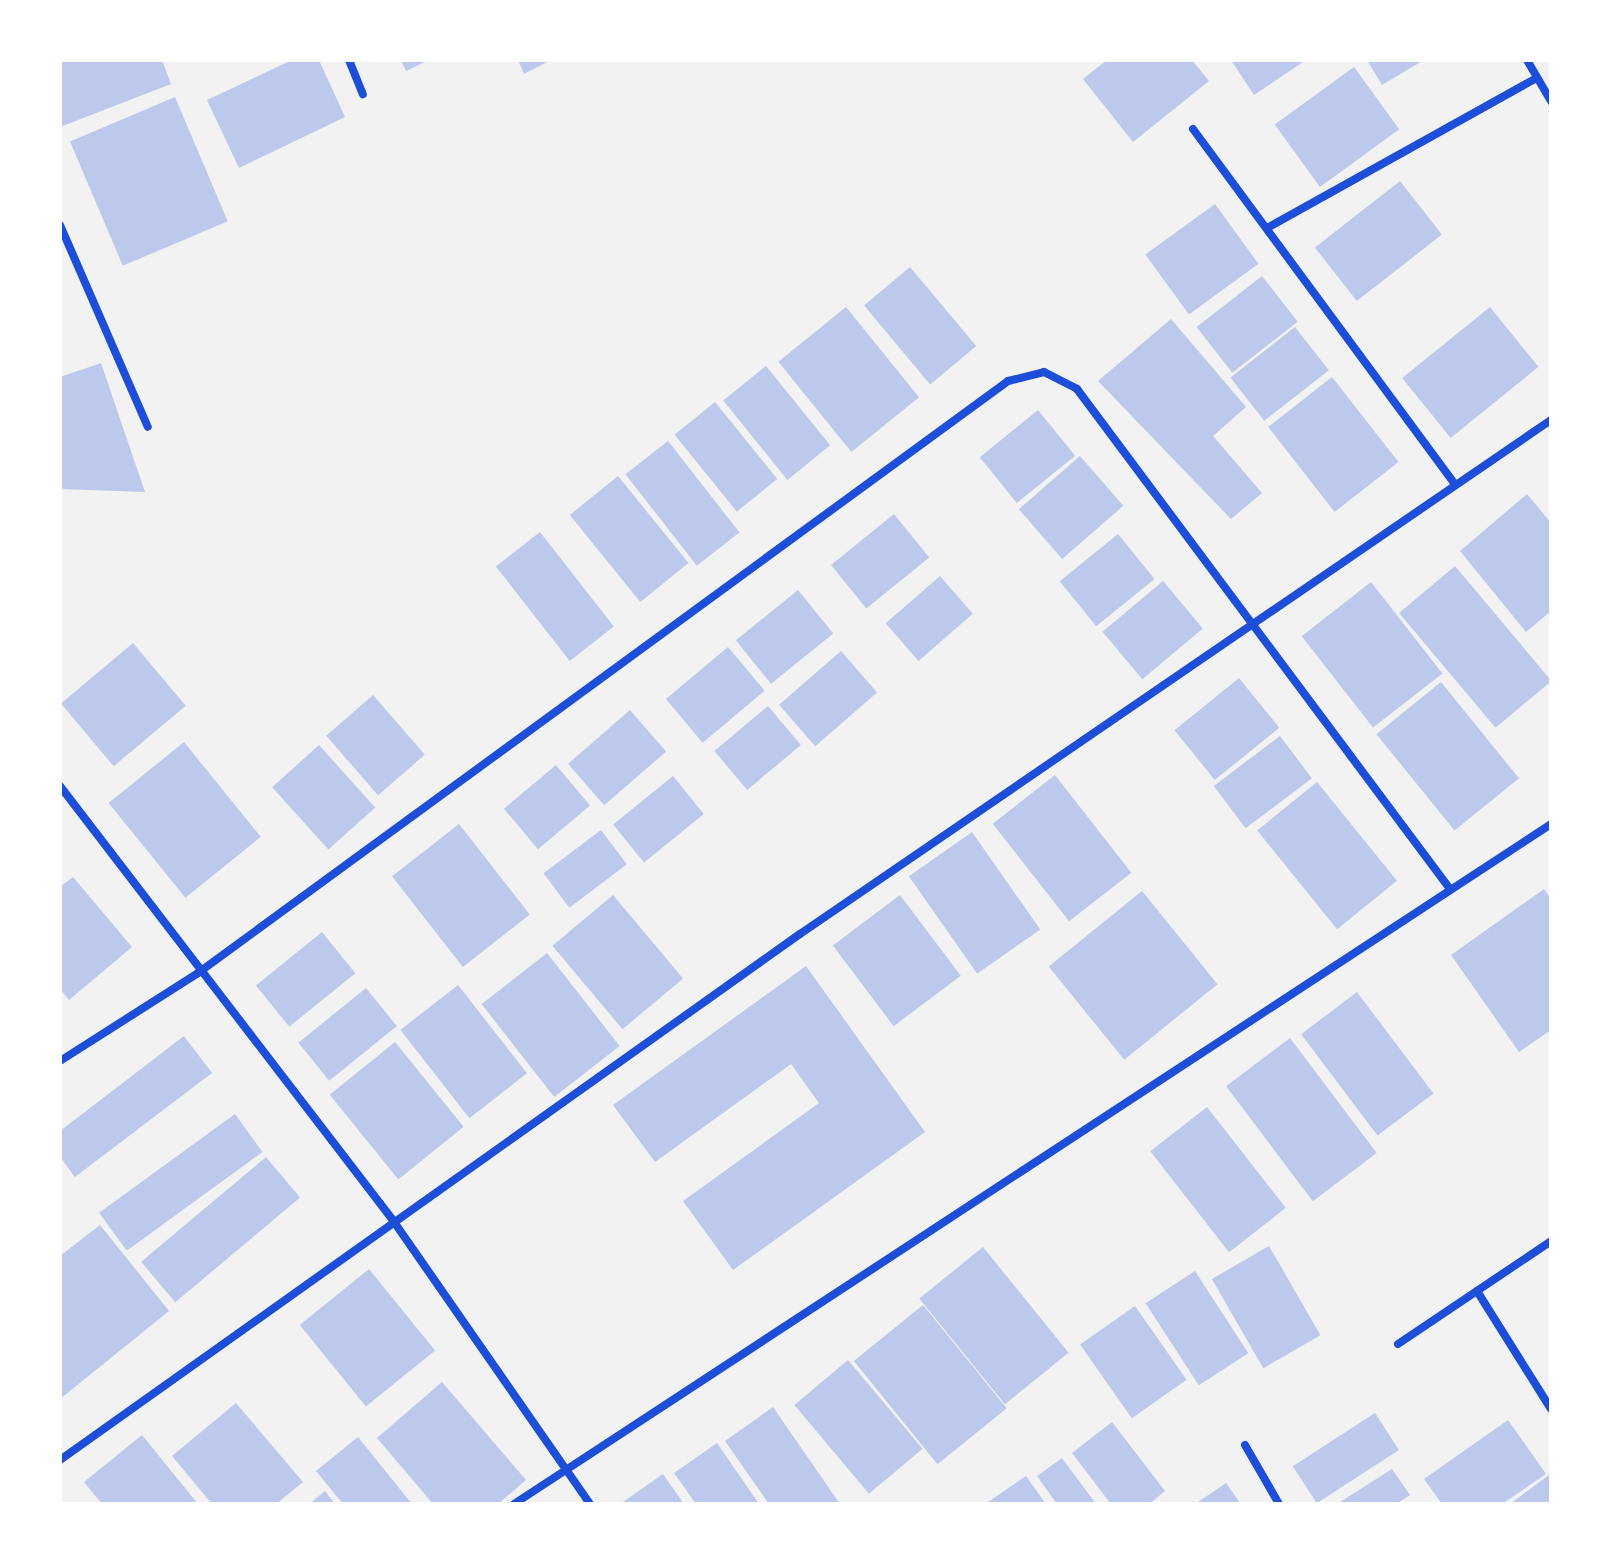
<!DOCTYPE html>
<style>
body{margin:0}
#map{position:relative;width:1611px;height:1564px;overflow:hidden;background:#f2f2f2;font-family:Quicksand,sans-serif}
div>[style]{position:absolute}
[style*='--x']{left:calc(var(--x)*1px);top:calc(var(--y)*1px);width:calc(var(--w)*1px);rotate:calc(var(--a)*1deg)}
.building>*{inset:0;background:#bdc9ec;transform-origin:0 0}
.minor>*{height:8px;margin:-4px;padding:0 4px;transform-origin:4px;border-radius:4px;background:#1d4ed8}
span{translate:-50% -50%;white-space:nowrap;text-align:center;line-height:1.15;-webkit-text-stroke:6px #fff;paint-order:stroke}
.frame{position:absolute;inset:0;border:62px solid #fff;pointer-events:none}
</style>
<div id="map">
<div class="building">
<div style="clip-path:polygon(60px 60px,162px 60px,171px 84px,60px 127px)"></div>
<div style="clip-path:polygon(292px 60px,319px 60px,345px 117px,239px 168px,207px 100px)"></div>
<div style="clip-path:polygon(401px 60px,429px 60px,406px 71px)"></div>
<div style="clip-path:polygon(518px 60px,551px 60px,524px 74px)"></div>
<div style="clip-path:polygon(1107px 60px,1192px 60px,1209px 81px,1133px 142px,1083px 79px)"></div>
<div style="clip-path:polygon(1231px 60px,1306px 60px,1254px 95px)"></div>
<div style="clip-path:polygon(1367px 60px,1424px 60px,1382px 85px)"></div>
<div style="left:1354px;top:67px;width:77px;height:98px;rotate:54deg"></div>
<div style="left:175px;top:97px;width:135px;height:114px;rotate:67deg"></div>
<div style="left:1400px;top:181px;width:68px;height:108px;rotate:52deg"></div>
<div style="left:1215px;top:204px;width:74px;height:86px;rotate:54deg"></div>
<div style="left:910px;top:267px;width:103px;height:60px;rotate:50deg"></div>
<div style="left:1262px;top:276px;width:58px;height:83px;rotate:52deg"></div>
<div style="left:846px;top:307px;width:116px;height:87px;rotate:51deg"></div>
<div style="left:1490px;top:307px;width:77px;height:113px;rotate:51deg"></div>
<div style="clip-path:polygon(1171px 319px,1246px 407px,1213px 436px,1262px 493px,1231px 519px,1098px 381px)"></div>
<div style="left:1295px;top:327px;width:55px;height:82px;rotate:52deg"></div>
<div style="clip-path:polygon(101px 363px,145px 492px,60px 489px,60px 377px)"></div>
<div style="left:766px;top:366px;width:102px;height:55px;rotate:51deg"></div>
<div style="left:1332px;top:377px;width:108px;height:81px;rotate:52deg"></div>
<div style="left:715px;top:402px;width:99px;height:52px;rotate:51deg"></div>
<div style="left:1038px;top:410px;width:59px;height:75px;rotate:51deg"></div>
<div style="left:668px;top:441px;width:116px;height:54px;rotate:52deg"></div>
<div style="left:1080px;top:456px;width:66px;height:81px;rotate:49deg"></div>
<div style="left:618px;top:476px;width:112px;height:62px;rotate:51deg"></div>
<div style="clip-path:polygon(1527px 494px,1551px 523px,1551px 611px,1526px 632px,1460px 551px)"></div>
<div style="left:894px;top:514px;width:56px;height:81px;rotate:51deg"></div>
<div style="left:540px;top:532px;width:120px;height:56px;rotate:52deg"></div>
<div style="left:1118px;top:534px;width:58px;height:75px;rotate:51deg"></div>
<div style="left:1455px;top:566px;width:150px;height:73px;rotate:50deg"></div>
<div style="left:940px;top:576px;width:50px;height:72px;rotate:49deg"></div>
<div style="left:1163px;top:581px;width:62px;height:79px;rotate:50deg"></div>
<div style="left:1371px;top:582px;width:116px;height:88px;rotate:52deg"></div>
<div style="left:798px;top:590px;width:56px;height:80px;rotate:51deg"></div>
<div style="left:133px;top:643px;width:82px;height:94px;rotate:50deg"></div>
<div style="left:728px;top:647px;width:57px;height:81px;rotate:50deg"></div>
<div style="left:841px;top:651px;width:55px;height:82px;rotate:49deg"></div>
<div style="left:1239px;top:678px;width:64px;height:83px;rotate:51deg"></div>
<div style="left:1441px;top:682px;width:124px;height:83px;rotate:51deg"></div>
<div style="left:373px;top:695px;width:79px;height:62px;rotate:49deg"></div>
<div style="left:768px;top:706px;width:51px;height:70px;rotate:50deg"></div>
<div style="left:630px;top:710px;width:55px;height:82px;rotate:49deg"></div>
<div style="left:1280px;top:736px;width:53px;height:83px;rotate:53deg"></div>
<div style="left:184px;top:742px;width:122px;height:97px;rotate:51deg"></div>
<div style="left:319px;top:745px;width:84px;height:63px;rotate:48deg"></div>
<div style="left:556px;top:765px;width:53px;height:68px;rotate:50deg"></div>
<div style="left:1055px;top:775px;width:124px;height:79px;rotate:52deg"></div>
<div style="left:673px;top:776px;width:49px;height:77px;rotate:51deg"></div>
<div style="left:1317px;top:782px;width:127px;height:77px;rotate:51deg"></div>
<div style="left:459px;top:824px;width:115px;height:85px;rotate:52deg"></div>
<div style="left:601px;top:830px;width:43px;height:72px;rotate:53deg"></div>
<div style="left:972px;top:832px;width:119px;height:77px;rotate:55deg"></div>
<div style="clip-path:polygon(73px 877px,132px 947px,69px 1000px,60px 989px,60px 887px)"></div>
<div style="clip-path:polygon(1544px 889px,1551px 899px,1551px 1030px,1519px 1052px,1451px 955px)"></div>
<div style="left:1142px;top:891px;width:120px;height:120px;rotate:51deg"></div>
<div style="left:613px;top:895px;width:109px;height:79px;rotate:50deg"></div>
<div style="left:900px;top:895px;width:101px;height:84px;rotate:53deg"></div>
<div style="left:322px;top:932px;width:53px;height:85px;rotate:51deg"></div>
<div style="left:547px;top:953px;width:118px;height:83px;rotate:52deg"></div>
<div style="clip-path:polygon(806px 966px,925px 1132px,733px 1270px,683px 1201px,819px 1103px,791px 1064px,655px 1162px,613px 1105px)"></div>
<div style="left:458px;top:985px;width:112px;height:73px;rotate:52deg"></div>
<div style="left:366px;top:988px;width:49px;height:87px;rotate:51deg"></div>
<div style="left:1357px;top:992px;width:127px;height:70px;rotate:53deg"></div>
<div style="clip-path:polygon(184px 1036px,212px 1073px,75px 1177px,60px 1157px,60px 1131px)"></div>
<div style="left:1290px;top:1038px;width:144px;height:80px;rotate:53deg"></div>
<div style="left:395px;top:1042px;width:109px;height:84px;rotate:51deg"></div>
<div style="left:1207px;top:1107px;width:128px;height:72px;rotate:52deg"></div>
<div style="left:235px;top:1114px;width:47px;height:168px;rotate:54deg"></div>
<div style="left:266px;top:1157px;width:53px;height:163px;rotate:50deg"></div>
<div style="clip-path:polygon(100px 1225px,169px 1311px,60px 1399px,60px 1256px)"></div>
<div style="left:1269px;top:1246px;width:103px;height:66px;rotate:60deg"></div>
<div style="left:983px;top:1247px;width:136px;height:82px;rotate:51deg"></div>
<div style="left:369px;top:1269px;width:105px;height:89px;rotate:51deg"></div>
<div style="left:1195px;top:1271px;width:98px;height:59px;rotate:57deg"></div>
<div style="left:923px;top:1305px;width:133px;height:89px;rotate:51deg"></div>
<div style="left:1135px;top:1306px;width:90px;height:67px;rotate:55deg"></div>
<div style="left:848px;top:1360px;width:116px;height:70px;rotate:50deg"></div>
<div style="clip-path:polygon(442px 1382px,526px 1480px,498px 1504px,433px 1504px,377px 1438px)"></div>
<div style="clip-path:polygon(236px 1403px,303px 1482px,276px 1504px,212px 1504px,172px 1456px)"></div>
<div style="clip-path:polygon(773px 1407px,840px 1504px,769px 1504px,725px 1441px)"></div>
<div style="left:1375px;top:1413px;width:44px;height:98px;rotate:57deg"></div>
<div style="clip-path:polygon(1508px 1420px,1546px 1474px,1502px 1504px,1442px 1504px,1424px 1479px)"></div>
<div style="clip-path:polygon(1112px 1422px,1165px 1491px,1149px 1504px,1111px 1504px,1072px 1453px)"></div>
<div style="clip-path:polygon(142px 1435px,198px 1504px,102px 1504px,84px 1482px)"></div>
<div style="clip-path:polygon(358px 1437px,412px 1504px,343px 1504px,316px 1471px)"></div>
<div style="clip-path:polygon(717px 1443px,759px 1504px,696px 1504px,674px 1473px)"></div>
<div style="clip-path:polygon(1062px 1458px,1096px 1504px,1057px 1504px,1037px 1476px)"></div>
<div style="clip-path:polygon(1392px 1469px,1410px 1495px,1396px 1504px,1337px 1504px)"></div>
<div style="clip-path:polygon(663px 1474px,684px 1504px,620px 1504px)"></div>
<div style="clip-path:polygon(1549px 1475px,1551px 1504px,1510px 1504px)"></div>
<div style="clip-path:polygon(1026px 1476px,1046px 1504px,985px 1504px)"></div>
<div style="clip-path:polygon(1226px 1483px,1241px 1504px,1195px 1504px)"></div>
<div style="clip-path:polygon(325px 1491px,335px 1504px,309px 1504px)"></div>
</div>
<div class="minor">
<div style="--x:349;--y:60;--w:37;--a:68"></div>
<div style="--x:1527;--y:60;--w:48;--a:59.7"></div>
<div style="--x:1193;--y:129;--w:441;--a:53.6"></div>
<div style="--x:60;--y:225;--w:220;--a:66.5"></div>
<div style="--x:1267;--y:228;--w:309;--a:-29.1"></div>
<div style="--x:60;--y:786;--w:546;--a:52.52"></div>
<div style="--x:392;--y:1219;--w:347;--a:55.2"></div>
<div style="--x:60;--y:1061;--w:164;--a:-32.5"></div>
<div style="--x:198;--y:973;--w:1003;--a:-36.16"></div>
<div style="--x:1008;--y:381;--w:37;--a:-14"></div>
<div style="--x:1044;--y:372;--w:37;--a:27"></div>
<div style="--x:1077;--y:389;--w:624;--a:53.28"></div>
<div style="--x:1477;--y:1291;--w:139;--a:57.9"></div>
<div style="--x:1398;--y:1344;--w:184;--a:-33.9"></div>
<div style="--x:1245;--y:1445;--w:68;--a:60"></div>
<div style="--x:60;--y:1460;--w:908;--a:-35.41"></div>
<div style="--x:800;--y:934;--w:910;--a:-34.39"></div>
<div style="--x:514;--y:1504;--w:1240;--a:-33.25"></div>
</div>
<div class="frame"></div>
</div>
